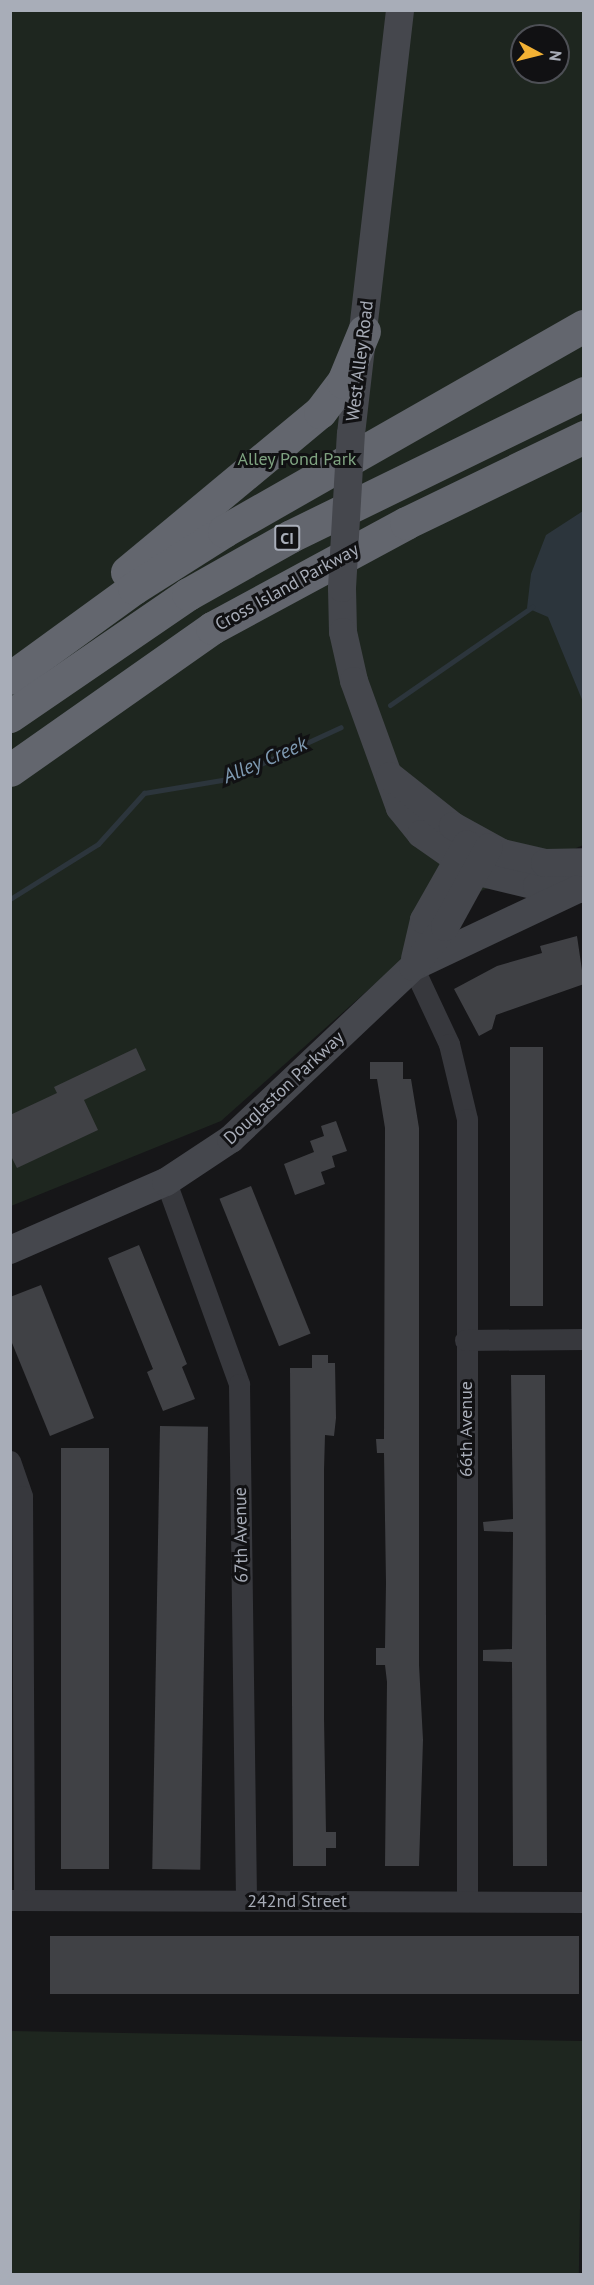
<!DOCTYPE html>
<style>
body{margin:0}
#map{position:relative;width:594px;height:2285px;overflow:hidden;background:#161618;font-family:"PT Sans",sans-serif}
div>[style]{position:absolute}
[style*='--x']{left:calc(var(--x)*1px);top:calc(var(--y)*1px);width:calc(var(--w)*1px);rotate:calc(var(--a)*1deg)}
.green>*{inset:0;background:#1e261f;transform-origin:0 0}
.water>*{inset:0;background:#2c353c}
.stream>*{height:5px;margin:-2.5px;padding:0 2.5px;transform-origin:2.5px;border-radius:2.5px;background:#2c353c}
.building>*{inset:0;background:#404145;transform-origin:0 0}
.street>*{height:21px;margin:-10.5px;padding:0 10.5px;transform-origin:10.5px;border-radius:10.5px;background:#37383d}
.secondary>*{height:28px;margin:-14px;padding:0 14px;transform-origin:14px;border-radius:14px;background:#45474d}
.highway>*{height:33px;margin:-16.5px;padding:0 16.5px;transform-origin:16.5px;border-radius:16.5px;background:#63666e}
.secondary-bridge>*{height:28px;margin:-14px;padding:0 14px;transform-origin:14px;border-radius:14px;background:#45474d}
span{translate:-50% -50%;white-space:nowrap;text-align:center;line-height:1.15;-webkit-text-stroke:6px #111113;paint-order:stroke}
.shield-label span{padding:2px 4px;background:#111113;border:2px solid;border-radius:4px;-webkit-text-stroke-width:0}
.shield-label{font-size:16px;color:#a8adb8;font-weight:700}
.street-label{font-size:18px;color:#a8adb8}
.park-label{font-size:18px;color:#7fa381}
.water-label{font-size:20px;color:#7f9bb3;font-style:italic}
.frame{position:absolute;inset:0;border:12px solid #a8adb8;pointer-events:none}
.north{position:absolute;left:510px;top:24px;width:60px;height:60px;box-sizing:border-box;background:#111113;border:2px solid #4d4f55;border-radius:50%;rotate:97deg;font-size:16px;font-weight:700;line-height:24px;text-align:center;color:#a8adb8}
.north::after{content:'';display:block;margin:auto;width:21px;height:27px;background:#f2b134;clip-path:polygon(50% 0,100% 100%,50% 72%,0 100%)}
</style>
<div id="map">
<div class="green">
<div style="clip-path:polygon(evenodd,10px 11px,584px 11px,583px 845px,477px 893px,221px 1121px,11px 1206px,10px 11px,522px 36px,558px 36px,558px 72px,522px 72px,522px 36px)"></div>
<div style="left:11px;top:2031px;width:572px;height:243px;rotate:1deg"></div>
</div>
<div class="water">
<div style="clip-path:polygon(583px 511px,583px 702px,548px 617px,527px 608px,531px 574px,546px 535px)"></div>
</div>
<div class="stream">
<div style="--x:390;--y:705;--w:173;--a:-34.6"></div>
<div style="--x:10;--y:899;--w:104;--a:-32"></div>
<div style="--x:98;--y:844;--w:69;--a:-48"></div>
<div style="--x:144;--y:793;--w:85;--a:-9.5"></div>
<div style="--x:228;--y:779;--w:124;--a:-24.7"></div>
</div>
<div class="building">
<div style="clip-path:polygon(577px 936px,584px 984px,496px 1015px,492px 1029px,479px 1036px,454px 989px,497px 966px,542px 953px,540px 946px)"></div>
<div style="left:510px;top:1047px;width:33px;height:259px"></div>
<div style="clip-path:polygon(136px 1048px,146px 1070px,84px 1100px,98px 1130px,17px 1168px,10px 1154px,10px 1115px,57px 1093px,54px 1087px)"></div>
<div style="clip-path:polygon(370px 1062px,403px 1062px,403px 1079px,411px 1079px,419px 1128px,419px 1665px,423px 1740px,419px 1866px,385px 1866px,387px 1682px,385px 1665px,376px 1665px,376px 1648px,385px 1648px,386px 1583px,384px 1453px,377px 1453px,376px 1439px,384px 1439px,385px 1128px,377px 1079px,370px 1079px)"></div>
<div style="clip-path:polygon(336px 1121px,347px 1151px,332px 1156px,335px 1167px,321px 1172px,325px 1184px,295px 1195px,284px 1164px,314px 1152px,310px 1141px,324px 1136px,321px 1126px)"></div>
<div style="left:251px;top:1186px;width:159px;height:34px;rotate:68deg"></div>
<div style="clip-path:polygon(139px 1245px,187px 1364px,182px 1367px,195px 1399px,163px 1411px,147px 1372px,153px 1369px,108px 1258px)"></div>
<div style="clip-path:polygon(41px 1285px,94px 1418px,50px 1436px,10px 1338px,10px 1297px)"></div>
<div style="clip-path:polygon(312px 1355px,328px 1355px,328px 1363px,335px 1363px,336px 1418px,334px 1436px,325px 1435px,324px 1470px,324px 1718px,326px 1832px,336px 1832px,336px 1848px,326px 1848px,326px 1866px,293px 1866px,290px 1368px,312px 1368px)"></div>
<div style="clip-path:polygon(511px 1375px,545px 1375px,547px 1866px,513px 1866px,512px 1662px,483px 1661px,483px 1650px,512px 1649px,513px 1532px,484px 1531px,483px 1522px,513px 1519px)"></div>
<div style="left:160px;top:1426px;width:48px;height:443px;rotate:1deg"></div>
<div style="left:61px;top:1448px;width:48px;height:421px"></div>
<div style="left:579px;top:1936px;width:58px;height:529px;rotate:90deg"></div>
</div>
<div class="street">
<div style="--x:413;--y:967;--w:85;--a:64.9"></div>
<div style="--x:449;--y:1044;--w:77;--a:76.5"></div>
<div style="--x:467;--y:1119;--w:782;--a:90"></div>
<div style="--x:166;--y:1182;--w:215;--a:70.1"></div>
<div style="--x:239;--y:1384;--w:516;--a:89.22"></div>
<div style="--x:465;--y:1340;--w:119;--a:-0.5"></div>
<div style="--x:10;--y:1461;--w:37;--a:71"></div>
<div style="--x:22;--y:1496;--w:404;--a:89.7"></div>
<div style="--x:10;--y:1900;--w:574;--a:0.2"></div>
</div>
<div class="secondary">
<div style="--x:351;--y:434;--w:427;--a:-83.4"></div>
<div style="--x:342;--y:588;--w:44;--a:88.7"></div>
<div style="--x:343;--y:632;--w:50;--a:77.3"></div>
<div style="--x:354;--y:681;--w:135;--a:70.1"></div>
<div style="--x:400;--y:808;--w:33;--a:51"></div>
<div style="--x:421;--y:834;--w:65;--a:34.9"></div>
<div style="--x:474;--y:871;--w:65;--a:13.4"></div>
<div style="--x:537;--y:886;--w:47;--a:3.7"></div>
<div style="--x:390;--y:776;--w:80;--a:38.4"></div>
<div style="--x:453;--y:826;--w:56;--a:28.9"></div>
<div style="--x:502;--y:853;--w:44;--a:13.1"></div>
<div style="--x:545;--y:863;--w:39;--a:-1"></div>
<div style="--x:415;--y:959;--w:40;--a:-77"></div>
<div style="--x:424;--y:920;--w:87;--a:-60.5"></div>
<div style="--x:417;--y:965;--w:176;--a:-25.3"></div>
<div style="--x:10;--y:1250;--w:170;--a:-23.6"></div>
<div style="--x:166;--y:1182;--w:78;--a:-33.5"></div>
<div style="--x:231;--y:1139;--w:250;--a:-43.4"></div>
<div style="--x:413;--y:967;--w:51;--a:-51.3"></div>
<div style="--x:445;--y:927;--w:91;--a:-61.2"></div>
</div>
<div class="highway">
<div style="--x:127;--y:572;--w:251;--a:-39.7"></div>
<div style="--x:320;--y:412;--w:38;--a:-53"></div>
<div style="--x:343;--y:382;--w:55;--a:-67.6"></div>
<div style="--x:10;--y:678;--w:153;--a:-36"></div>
<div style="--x:134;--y:588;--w:107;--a:-32.3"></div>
<div style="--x:224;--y:531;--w:414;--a:-29.7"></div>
<div style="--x:10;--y:716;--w:216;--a:-34.4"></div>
<div style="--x:188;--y:594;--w:118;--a:-29.4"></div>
<div style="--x:291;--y:536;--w:326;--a:-26"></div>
<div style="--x:10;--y:770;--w:247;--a:-35.1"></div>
<div style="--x:212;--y:628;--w:221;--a:-28.4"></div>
<div style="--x:406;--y:523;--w:198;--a:-25.8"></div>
</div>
<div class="secondary-bridge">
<div style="--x:342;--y:588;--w:154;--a:-86.7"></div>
</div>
<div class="shield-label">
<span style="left:287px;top:538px">CI</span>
</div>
<div class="street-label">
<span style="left:360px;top:361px;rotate:-83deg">West Alley Road</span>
<span style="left:287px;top:587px;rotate:-29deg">Cross Island Parkway</span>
<span style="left:284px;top:1088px;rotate:-43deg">Douglaston Parkway</span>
<span style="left:466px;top:1429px;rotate:-90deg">66th Avenue</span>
<span style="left:241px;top:1535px;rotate:-91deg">67th Avenue</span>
<span style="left:297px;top:1901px">242nd Street</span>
</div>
<div class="park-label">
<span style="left:297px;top:459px">Alley Pond Park</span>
</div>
<div class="water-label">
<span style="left:265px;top:760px;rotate:-23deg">Alley Creek</span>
</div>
<div class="frame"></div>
<div class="north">N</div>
</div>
